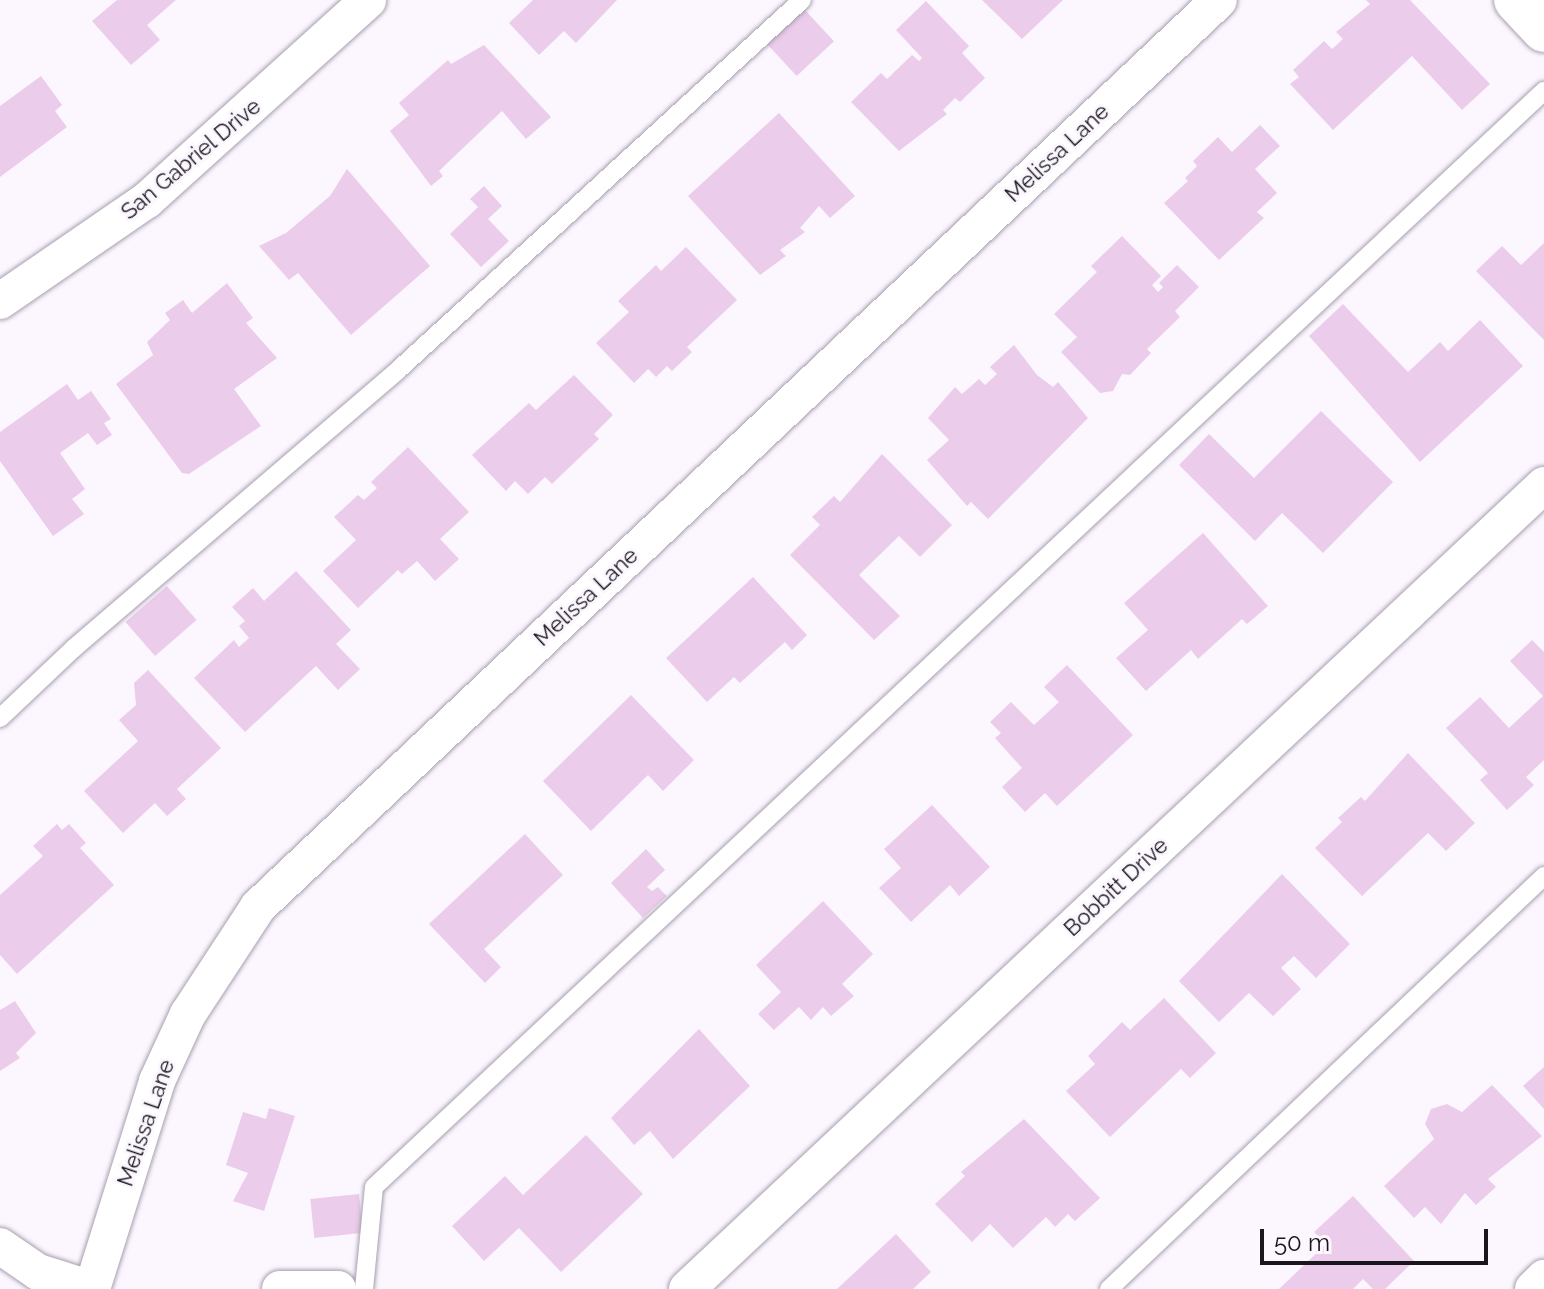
<!DOCTYPE html>
<style>
body{margin:0}
#map{position:relative;width:1544px;height:1289px;overflow:hidden;background:#fcf7ff;font-family:Raleway,sans-serif}
div>[style]{position:absolute}
[style*='--x']{left:calc(var(--x)*1px);top:calc(var(--y)*1px);width:calc(var(--w)*1px);rotate:calc(var(--a)*1deg)}
.building>*{inset:0;background:#ebcceb;transform-origin:0 0}
.roads{filter:drop-shadow(0 0 2px #a89faf) drop-shadow(0 0 2px #a89faf)}
.service>*{height:18px;margin:-9px;padding:0 9px;transform-origin:9px;border-radius:9px;background:#fff}
.minor>*{height:36px;margin:-18px;padding:0 18px;transform-origin:18px;border-radius:18px;background:#fff}
.tertiary>*{height:44px;margin:-22px;padding:0 22px;transform-origin:22px;border-radius:22px;background:#fff}
span{translate:-50% -50%;white-space:nowrap;text-align:center;line-height:1.15;-webkit-text-stroke:6px #fcf7ff;paint-order:stroke}
.street-label{font-size:22px;color:#19161c}
.scale{position:absolute;left:1260px;top:1229px;width:228px;height:36px;box-sizing:border-box;border:4px solid #19161c;border-top:0;padding-left:10px;font-size:24px;line-height:28px;white-space:nowrap;color:#19161c;-webkit-text-stroke:6px #fcf7ff;paint-order:stroke}
</style>
<div id="map">
<div class="building">
<div style="clip-path:polygon(117px 0,176px 0,147px 25px,160px 40px,131px 65px,92px 21px)"></div>
<div style="clip-path:polygon(533px 0,617px 0,576px 43px,564px 31px,539px 55px,509px 23px)"></div>
<div style="clip-path:polygon(982px 0,1063px 0,1022px 39px)"></div>
<div style="clip-path:polygon(1366px 0,1410px 0,1490px 84px,1462px 110px,1412px 56px,1333px 130px,1290px 84px,1299px 77px,1293px 70px,1324px 41px,1332px 49px,1343px 39px,1336px 32px,1370px 4px)"></div>
<div style="clip-path:polygon(926px 1px,969px 46px,962px 53px,985px 78px,960px 102px,955px 98px,943px 110px,947px 114px,899px 151px,851px 102px,881px 73px,887px 79px,912px 55px,919px 61px,922px 58px,896px 30px)"></div>
<div style="left:804px;top:9px;width:44px;height:51px;rotate:47deg"></div>
<div style="clip-path:polygon(484px 45px,551px 117px,526px 139px,502px 111px,439px 171px,443px 176px,431px 186px,390px 131px,409px 115px,399px 103px,448px 60px,451px 64px)"></div>
<div style="clip-path:polygon(41px 76px,62px 105px,55px 111px,67px 127px,0 177px,0 106px)"></div>
<div style="clip-path:polygon(779px 113px,855px 196px,830px 218px,819px 206px,800px 228px,805px 232px,780px 250px,786px 256px,760px 275px,688px 196px)"></div>
<div style="clip-path:polygon(1260px 125px,1280px 146px,1255px 169px,1277px 193px,1257px 212px,1264px 218px,1219px 260px,1164px 203px,1188px 181px,1185px 178px,1197px 166px,1193px 161px,1218px 137px,1232px 152px)"></div>
<div style="clip-path:polygon(347px 169px,430px 266px,351px 335px,298px 273px,289px 280px,259px 246px,286px 233px,330px 196px)"></div>
<div style="clip-path:polygon(484px 186px,502px 206px,488px 219px,509px 241px,481px 267px,450px 234px,478px 207px,470px 199px)"></div>
<div style="clip-path:polygon(1122px 236px,1161px 276px,1152px 285px,1158px 292px,1163px 287px,1159px 283px,1177px 265px,1199px 287px,1175px 311px,1180px 317px,1147px 349px,1151px 353px,1130px 375px,1122px 374px,1113px 391px,1100px 393px,1061px 352px,1077px 337px,1054px 314px,1097px 272px,1091px 266px)"></div>
<div style="clip-path:polygon(1544px 243px,1544px 340px,1476px 271px,1502px 246px,1521px 265px)"></div>
<div style="clip-path:polygon(686px 247px,737px 300px,687px 347px,692px 352px,672px 371px,667px 366px,656px 377px,648px 369px,634px 383px,596px 343px,629px 312px,618px 301px,656px 265px,661px 271px)"></div>
<div style="clip-path:polygon(227px 283px,253px 318px,246px 323px,277px 358px,234px 389px,261px 426px,189px 474px,182px 473px,116px 384px,153px 355px,147px 342px,170px 320px,165px 313px,183px 300px,192px 313px)"></div>
<div style="clip-path:polygon(1343px 304px,1408px 372px,1440px 342px,1448px 351px,1480px 320px,1523px 366px,1420px 462px,1309px 336px)"></div>
<div style="clip-path:polygon(1014px 345px,1037px 375px,1053px 387px,1058px 382px,1088px 418px,988px 519px,971px 502px,967px 506px,927px 460px,949px 440px,928px 418px,955px 387px,962px 394px,979px 379px,985px 385px,997px 374px,990px 367px)"></div>
<div style="clip-path:polygon(574px 375px,613px 415px,594px 434px,599px 439px,552px 484px,545px 477px,528px 494px,515px 481px,506px 491px,472px 455px,529px 403px,536px 410px)"></div>
<div style="clip-path:polygon(67px 384px,78px 400px,91px 391px,111px 419px,104px 423px,112px 435px,97px 445px,88px 433px,60px 453px,85px 489px,72px 499px,84px 514px,53px 536px,0 461px,0 432px)"></div>
<div style="clip-path:polygon(1321px 411px,1393px 482px,1323px 553px,1282px 513px,1255px 541px,1179px 465px,1209px 434px,1254px 478px)"></div>
<div style="clip-path:polygon(408px 447px,469px 512px,440px 539px,459px 559px,435px 581px,417px 561px,402px 574px,398px 570px,358px 608px,323px 571px,356px 540px,334px 517px,358px 495px,364px 500px,377px 488px,371px 482px)"></div>
<div style="clip-path:polygon(882px 454px,952px 525px,920px 557px,899px 536px,859px 575px,900px 616px,874px 640px,790px 555px,820px 525px,812px 517px,834px 496px,840px 502px)"></div>
<div style="clip-path:polygon(1203px 533px,1268px 606px,1247px 624px,1242px 619px,1198px 659px,1191px 650px,1146px 691px,1116px 658px,1148px 630px,1124px 603px)"></div>
<div style="clip-path:polygon(296px 571px,351px 630px,336px 644px,360px 669px,338px 690px,316px 666px,245px 732px,194px 678px,234px 640px,239px 647px,249px 638px,239px 626px,245px 621px,232px 607px,253px 588px,264px 601px)"></div>
<div style="clip-path:polygon(753px 577px,807px 635px,792px 650px,785px 642px,740px 683px,734px 677px,707px 702px,666px 658px)"></div>
<div style="left:167px;top:586px;width:45px;height:55px;rotate:49deg"></div>
<div style="clip-path:polygon(1532px 640px,1544px 652px,1544px 760px,1526px 777px,1534px 785px,1507px 810px,1480px 780px,1488px 773px,1446px 728px,1480px 697px,1509px 728px,1543px 696px,1510px 661px)"></div>
<div style="clip-path:polygon(1067px 665px,1133px 735px,1057px 806px,1045px 793px,1025px 812px,1002px 787px,1022px 768px,995px 738px,1001px 733px,990px 722px,1011px 702px,1034px 725px,1059px 702px,1044px 687px)"></div>
<div style="clip-path:polygon(148px 670px,221px 748px,177px 789px,186px 799px,167px 816px,155px 803px,123px 833px,84px 791px,138px 741px,119px 720px,136px 705px,134px 683px)"></div>
<div style="clip-path:polygon(631px 695px,694px 760px,663px 791px,648px 775px,591px 831px,543px 781px)"></div>
<div style="clip-path:polygon(1408px 753px,1475px 823px,1446px 851px,1428px 833px,1362px 896px,1315px 848px,1342px 822px,1338px 818px,1361px 797px,1365px 801px)"></div>
<div style="clip-path:polygon(932px 805px,990px 867px,959px 896px,950px 885px,911px 922px,879px 888px,901px 868px,884px 849px)"></div>
<div style="clip-path:polygon(57px 824px,62px 830px,69px 824px,86px 843px,80px 848px,114px 885px,17px 974px,0 955px,0 895px,43px 856px,33px 846px)"></div>
<div style="clip-path:polygon(525px 834px,563px 875px,484px 949px,501px 967px,485px 983px,429px 924px)"></div>
<div style="clip-path:polygon(646px 849px,665px 870px,647px 887px,652px 891px,658px 887px,667px 896px,643px 918px,611px 883px)"></div>
<div style="clip-path:polygon(1282px 874px,1350px 944px,1316px 978px,1294px 956px,1281px 968px,1301px 989px,1273px 1016px,1249px 993px,1219px 1022px,1179px 981px)"></div>
<div style="clip-path:polygon(823px 901px,873px 954px,842px 984px,854px 996px,831px 1016px,823px 1007px,811px 1020px,799px 1007px,774px 1030px,758px 1014px,781px 992px,756px 965px)"></div>
<div style="clip-path:polygon(1164px 998px,1216px 1053px,1190px 1078px,1181px 1069px,1110px 1137px,1066px 1091px,1095px 1064px,1088px 1056px,1122px 1022px,1130px 1030px)"></div>
<div style="clip-path:polygon(15px 1001px,36px 1033px,16px 1053px,20px 1058px,0 1071px,0 1010px)"></div>
<div style="clip-path:polygon(699px 1029px,750px 1086px,673px 1159px,650px 1131px,634px 1145px,611px 1118px)"></div>
<div style="clip-path:polygon(1544px 1067px,1544px 1109px,1523px 1086px)"></div>
<div style="clip-path:polygon(1492px 1085px,1542px 1136px,1488px 1179px,1496px 1187px,1476px 1205px,1465px 1193px,1441px 1224px,1425px 1207px,1414px 1218px,1384px 1186px,1434px 1139px,1425px 1124px,1431px 1109px,1447px 1104px,1462px 1112px)"></div>
<div style="clip-path:polygon(269px 1108px,295px 1116px,264px 1211px,233px 1201px,248px 1173px,226px 1165px,243px 1112px,266px 1119px)"></div>
<div style="clip-path:polygon(1024px 1119px,1100px 1198px,1075px 1221px,1068px 1214px,1055px 1227px,1046px 1217px,1013px 1248px,990px 1224px,972px 1242px,935px 1204px,965px 1176px,961px 1172px)"></div>
<div style="clip-path:polygon(586px 1135px,643px 1194px,561px 1272px,519px 1228px,484px 1261px,452px 1226px,505px 1176px,523px 1195px)"></div>
<div style="left:359px;top:1194px;width:39px;height:49px;rotate:84deg"></div>
<div style="clip-path:polygon(1353px 1196px,1414px 1261px,1385px 1289px,1373px 1289px,1363px 1279px,1353px 1289px,1279px 1289px,1326px 1244px,1314px 1232px)"></div>
<div style="clip-path:polygon(896px 1234px,931px 1272px,913px 1289px,837px 1289px)"></div>
</div>
<div class="roads">
<div class="service">
<div style="--x:0;--y:718;--w:102;--a:-43.4"></div>
<div style="--x:74;--y:648;--w:426;--a:-40.6"></div>
<div style="--x:397;--y:371;--w:549;--a:-42.49"></div>
<div style="--x:364;--y:1289;--w:102;--a:-84.4"></div>
<div style="--x:374;--y:1187;--w:1603;--a:-43.13"></div>
<div style="--x:1109;--y:1289;--w:600;--a:-43.51"></div>
</div>
<div class="minor">
<div style="--x:0;--y:301;--w:178;--a:-34.5"></div>
<div style="--x:147;--y:200;--w:298;--a:-42.1"></div>
<div style="--x:0;--y:1246;--w:46;--a:34.4"></div>
<div style="--x:38;--y:1272;--w:57;--a:17.5"></div>
<div style="--x:92;--y:1289;--w:218;--a:-72.6"></div>
<div style="--x:157;--y:1081;--w:74;--a:-65.2"></div>
<div style="--x:188;--y:1014;--w:128;--a:-56.8"></div>
<div style="--x:258;--y:907;--w:1321;--a:-43.34"></div>
<div style="--x:280;--y:1289;--w:58;--a:0"></div>
<div style="--x:687;--y:1289;--w:1175;--a:-43.17"></div>
<div style="--x:1533;--y:1289;--w:16;--a:-45"></div>
</div>
<div class="tertiary">
<div style="--x:1516;--y:0;--w:41;--a:47"></div>
</div>
</div>
<div class="street-label">
<span style="left:1057px;top:153px;rotate:-43deg">Melissa Lane</span>
<span style="left:191px;top:159px;rotate:-40deg">San Gabriel Drive</span>
<span style="left:586px;top:597px;rotate:-43deg">Melissa Lane</span>
<span style="left:1116px;top:887px;rotate:-43deg">Bobbitt Drive</span>
<span style="left:146px;top:1123px;rotate:-71deg">Melissa Lane</span>
</div>
<div class="scale">50 m</div>
</div>
